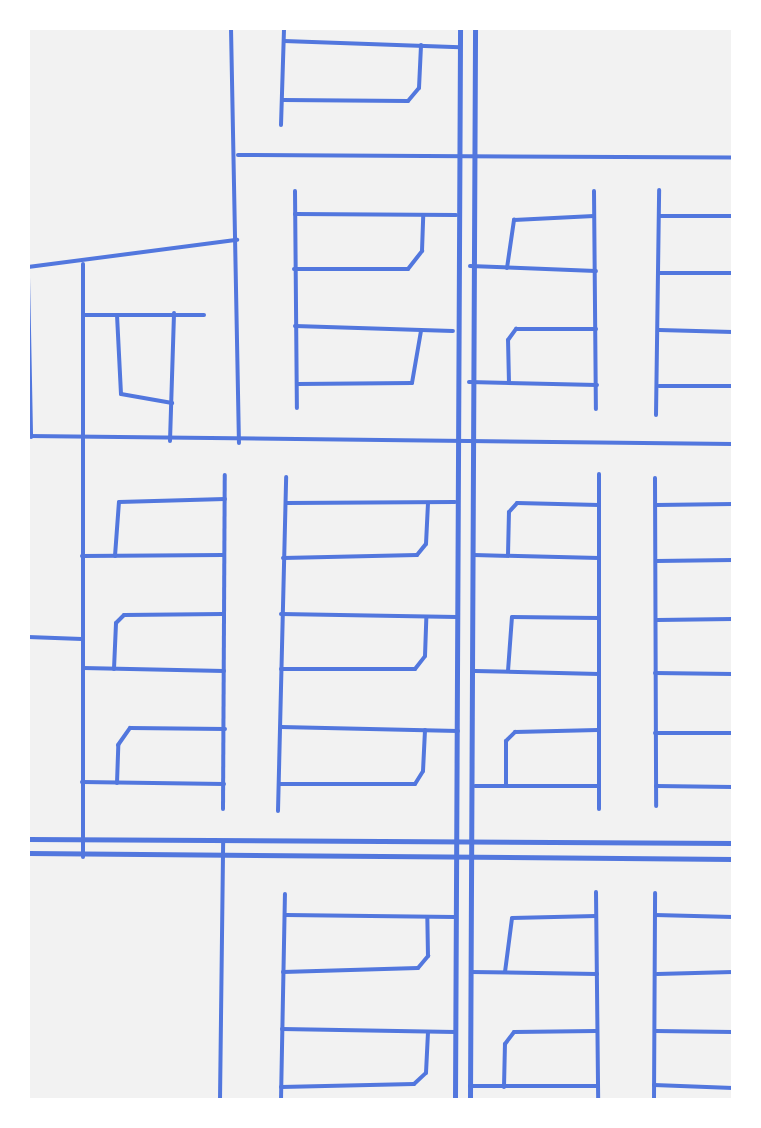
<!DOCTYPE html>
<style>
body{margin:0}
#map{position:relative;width:761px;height:1128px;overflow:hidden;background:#f2f2f2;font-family:"Titillium Web",sans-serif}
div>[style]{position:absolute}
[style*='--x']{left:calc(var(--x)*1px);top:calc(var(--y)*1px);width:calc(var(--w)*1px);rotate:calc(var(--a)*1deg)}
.minor>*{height:4px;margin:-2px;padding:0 2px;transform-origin:2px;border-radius:2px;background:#5277de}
.tertiary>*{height:5px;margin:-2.5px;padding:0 2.5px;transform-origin:2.5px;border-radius:2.5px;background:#5277de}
span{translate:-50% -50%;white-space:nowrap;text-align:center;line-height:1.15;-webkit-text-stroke:6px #fff;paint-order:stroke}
.frame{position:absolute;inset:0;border:30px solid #fff;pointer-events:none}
</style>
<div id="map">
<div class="minor">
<div style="--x:231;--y:28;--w:415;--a:88.9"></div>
<div style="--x:284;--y:41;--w:176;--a:2"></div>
<div style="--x:283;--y:100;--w:125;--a:0.5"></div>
<div style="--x:408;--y:101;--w:17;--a:-50"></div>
<div style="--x:419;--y:88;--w:43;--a:-87.3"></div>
<div style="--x:281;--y:125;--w:97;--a:-88.2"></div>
<div style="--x:238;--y:155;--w:495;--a:0.3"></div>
<div style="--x:295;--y:191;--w:217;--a:89.5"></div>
<div style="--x:594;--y:191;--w:218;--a:89.5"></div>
<div style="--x:295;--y:214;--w:161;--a:0.4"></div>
<div style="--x:659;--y:216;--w:74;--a:0"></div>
<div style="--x:470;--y:266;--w:126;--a:2.3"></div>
<div style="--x:28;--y:267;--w:211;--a:-7.4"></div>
<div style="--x:507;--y:268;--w:49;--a:-81.7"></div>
<div style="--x:514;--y:220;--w:80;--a:-2.9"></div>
<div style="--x:294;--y:269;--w:114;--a:0"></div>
<div style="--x:408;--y:269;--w:23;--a:-52"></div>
<div style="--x:422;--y:251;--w:36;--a:-88"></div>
<div style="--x:658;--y:273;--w:75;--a:0"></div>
<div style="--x:28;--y:277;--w:160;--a:88.9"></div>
<div style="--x:83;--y:315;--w:121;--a:0"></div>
<div style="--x:117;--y:315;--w:79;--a:87.1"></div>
<div style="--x:121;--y:394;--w:52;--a:10"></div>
<div style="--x:295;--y:326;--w:158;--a:1.8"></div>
<div style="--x:659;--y:330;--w:74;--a:1.5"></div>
<div style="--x:469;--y:382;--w:128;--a:1.3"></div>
<div style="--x:509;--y:383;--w:43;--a:-91.3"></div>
<div style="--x:508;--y:340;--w:14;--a:-54"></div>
<div style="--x:516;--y:329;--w:80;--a:0"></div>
<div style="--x:297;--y:384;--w:115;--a:-0.5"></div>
<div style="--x:412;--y:383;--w:53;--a:-80.2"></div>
<div style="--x:659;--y:386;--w:74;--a:0"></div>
<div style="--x:656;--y:415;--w:225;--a:-89.2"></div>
<div style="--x:28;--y:436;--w:705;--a:0.65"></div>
<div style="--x:170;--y:441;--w:128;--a:-88.2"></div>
<div style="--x:599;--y:474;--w:335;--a:90"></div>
<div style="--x:655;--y:478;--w:328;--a:89.8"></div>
<div style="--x:286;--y:503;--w:169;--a:-0.3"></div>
<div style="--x:656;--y:505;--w:77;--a:-0.7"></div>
<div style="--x:474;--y:555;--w:125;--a:1.4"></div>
<div style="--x:508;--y:555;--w:43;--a:-88.7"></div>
<div style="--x:509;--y:512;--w:12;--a:-48"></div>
<div style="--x:517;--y:503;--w:82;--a:1.4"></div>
<div style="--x:82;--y:556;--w:141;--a:-0.4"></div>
<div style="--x:115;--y:556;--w:54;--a:-85.8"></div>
<div style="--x:119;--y:502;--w:106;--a:-1.6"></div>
<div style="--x:283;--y:558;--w:134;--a:-1.3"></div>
<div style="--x:417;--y:555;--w:14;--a:-51"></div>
<div style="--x:426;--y:544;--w:41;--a:-87.2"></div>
<div style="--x:656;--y:561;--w:77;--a:-0.7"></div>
<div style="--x:281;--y:614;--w:176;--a:1"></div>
<div style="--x:657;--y:620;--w:76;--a:-0.8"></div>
<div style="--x:28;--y:637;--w:54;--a:2.1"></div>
<div style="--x:83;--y:668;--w:141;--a:1.2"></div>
<div style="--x:114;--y:669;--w:46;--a:-87.5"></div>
<div style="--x:116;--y:623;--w:11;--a:-45"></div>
<div style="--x:124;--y:615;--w:99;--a:-0.6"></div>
<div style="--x:281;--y:669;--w:134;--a:0"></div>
<div style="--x:415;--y:669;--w:16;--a:-52"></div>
<div style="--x:425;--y:656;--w:38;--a:-88"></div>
<div style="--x:475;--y:671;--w:124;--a:1.4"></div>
<div style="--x:508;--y:671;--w:54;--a:-85.8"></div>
<div style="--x:512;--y:617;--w:87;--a:0.7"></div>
<div style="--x:655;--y:673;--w:78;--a:0.7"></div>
<div style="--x:281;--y:727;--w:177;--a:1.3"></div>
<div style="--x:655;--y:733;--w:78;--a:0"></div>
<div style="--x:82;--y:782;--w:142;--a:0.8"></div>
<div style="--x:117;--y:783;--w:38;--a:-88"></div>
<div style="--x:118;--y:745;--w:21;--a:-55"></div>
<div style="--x:130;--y:728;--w:95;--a:0.6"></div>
<div style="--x:280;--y:784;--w:135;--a:0"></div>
<div style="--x:415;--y:784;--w:15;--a:-58"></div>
<div style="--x:423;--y:771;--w:41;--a:-87.2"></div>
<div style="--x:475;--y:786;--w:124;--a:0"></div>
<div style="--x:506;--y:786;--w:45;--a:-90"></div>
<div style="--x:506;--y:741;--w:13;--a:-45"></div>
<div style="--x:515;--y:732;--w:83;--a:-1.4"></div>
<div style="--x:656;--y:786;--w:77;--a:0.7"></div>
<div style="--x:223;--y:809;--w:334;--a:-89.7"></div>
<div style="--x:278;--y:811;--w:334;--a:-88.6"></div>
<div style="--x:83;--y:857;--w:593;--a:-90"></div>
<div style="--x:596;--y:892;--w:208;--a:89.4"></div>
<div style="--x:286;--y:915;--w:169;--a:0.7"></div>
<div style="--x:655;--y:915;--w:78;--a:1.5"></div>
<div style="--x:283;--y:972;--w:135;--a:-1.7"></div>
<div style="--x:418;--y:968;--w:16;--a:-50"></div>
<div style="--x:428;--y:956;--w:39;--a:-91"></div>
<div style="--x:471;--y:972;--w:126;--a:0.9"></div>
<div style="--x:505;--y:972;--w:54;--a:-82.6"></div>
<div style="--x:512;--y:918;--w:84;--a:-1.4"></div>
<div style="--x:657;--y:974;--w:76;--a:-1.5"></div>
<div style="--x:282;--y:1029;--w:173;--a:1"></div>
<div style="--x:655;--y:1031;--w:78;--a:0.7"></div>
<div style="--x:654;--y:1085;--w:79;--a:2.2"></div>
<div style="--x:470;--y:1086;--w:128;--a:0"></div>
<div style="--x:281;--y:1087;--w:133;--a:-1.3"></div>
<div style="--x:414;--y:1084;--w:16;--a:-43"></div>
<div style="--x:426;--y:1073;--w:41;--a:-87.2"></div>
<div style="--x:504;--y:1087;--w:43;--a:-88.7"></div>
<div style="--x:505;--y:1044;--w:15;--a:-53"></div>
<div style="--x:514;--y:1032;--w:82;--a:-0.7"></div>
<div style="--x:220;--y:1100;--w:259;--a:-89.3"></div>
<div style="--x:281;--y:1100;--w:206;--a:-88.9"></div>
<div style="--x:654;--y:1100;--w:207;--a:-89.7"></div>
</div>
<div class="tertiary">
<div style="--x:28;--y:839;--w:705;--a:0.33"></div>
<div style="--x:28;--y:853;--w:705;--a:0.49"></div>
<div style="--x:455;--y:1100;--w:1072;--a:-89.73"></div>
<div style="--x:470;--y:1100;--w:1072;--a:-89.73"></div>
</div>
<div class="frame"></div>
</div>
